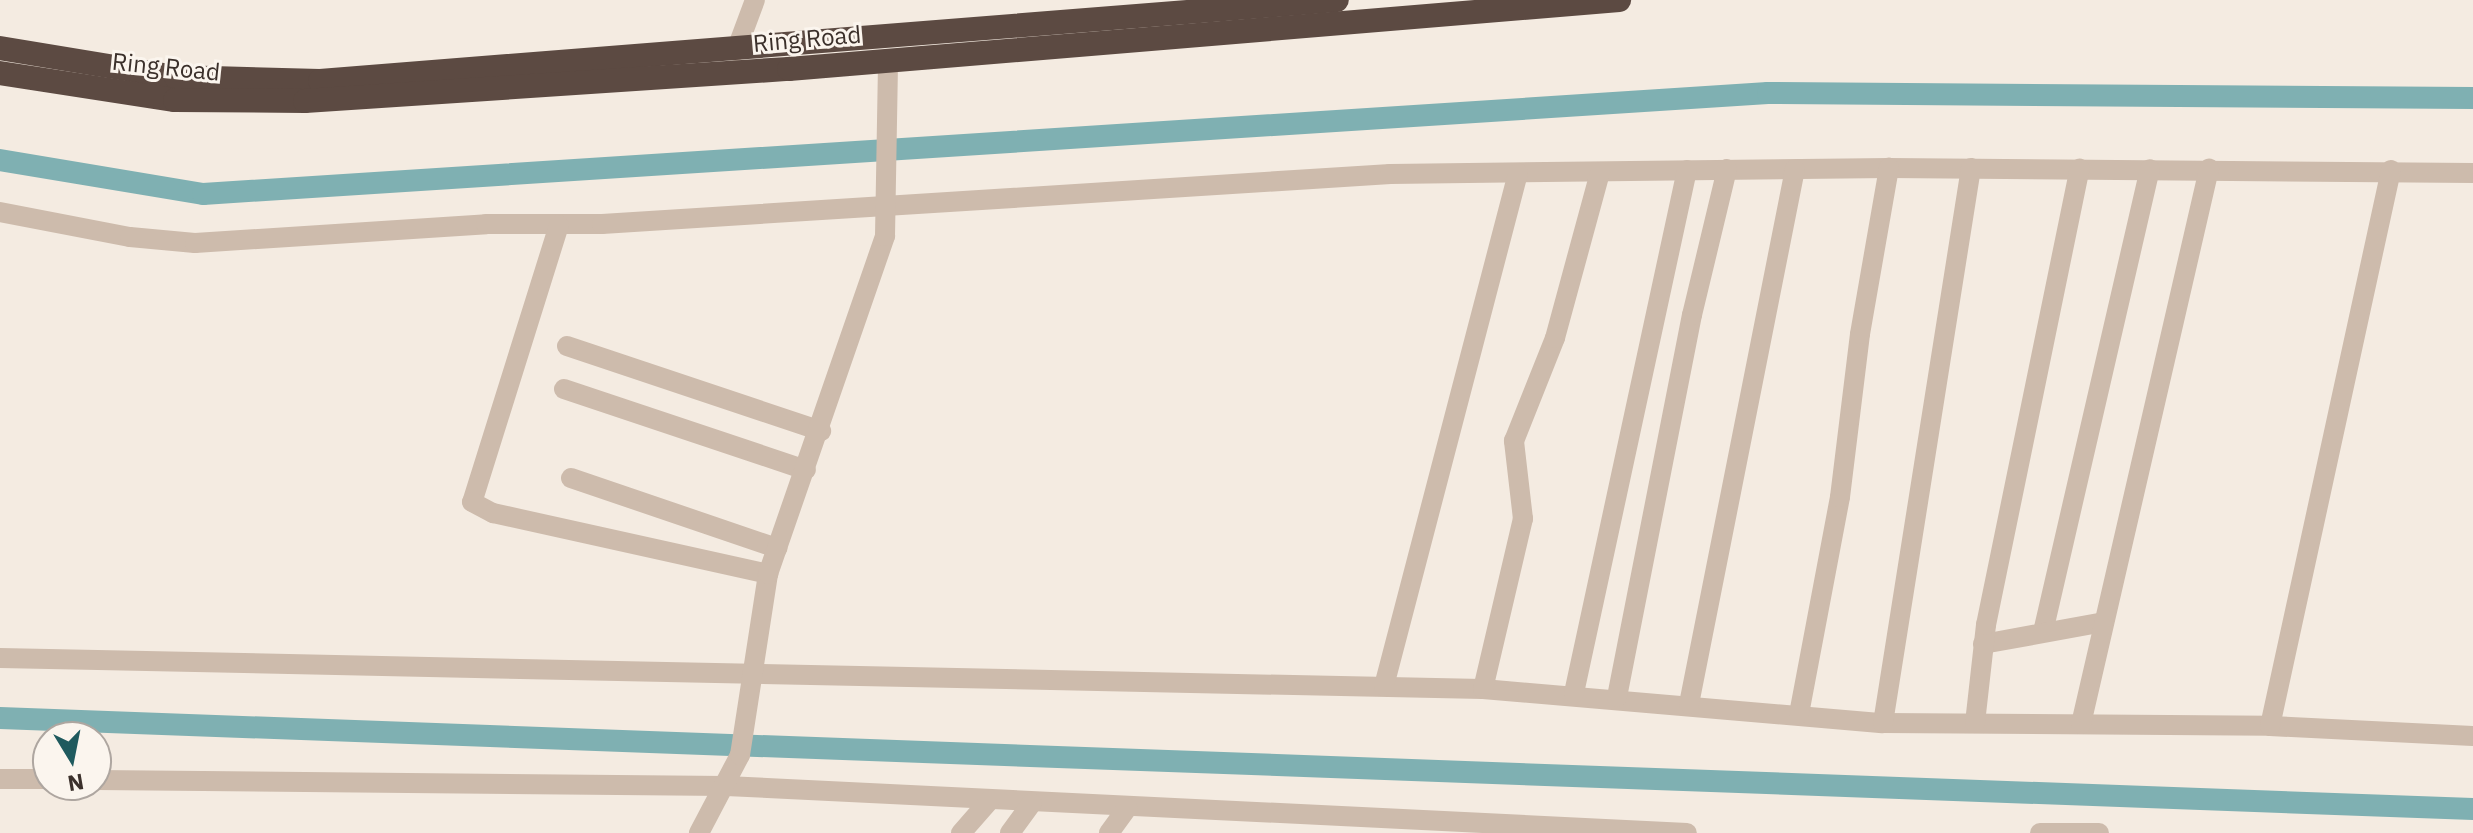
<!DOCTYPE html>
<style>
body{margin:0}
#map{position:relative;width:2473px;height:833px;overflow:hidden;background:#f4ebe1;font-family:"IBM Plex Sans",sans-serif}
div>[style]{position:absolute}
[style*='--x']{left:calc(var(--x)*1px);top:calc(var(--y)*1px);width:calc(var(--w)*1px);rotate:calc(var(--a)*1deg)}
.canal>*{height:22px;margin:-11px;padding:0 11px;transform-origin:11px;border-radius:11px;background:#7fb0b2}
.minor>*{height:20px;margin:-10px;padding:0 10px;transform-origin:10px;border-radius:10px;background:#cdbbac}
.highway>*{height:24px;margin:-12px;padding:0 12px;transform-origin:12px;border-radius:12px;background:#5c4a42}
span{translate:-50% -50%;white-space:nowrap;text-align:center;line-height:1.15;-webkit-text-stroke:6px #fbf5ee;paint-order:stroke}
.street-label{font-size:24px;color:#3b302b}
.north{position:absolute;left:32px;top:721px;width:80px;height:80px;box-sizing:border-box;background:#fbf5ee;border:2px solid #aea6a0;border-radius:50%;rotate:170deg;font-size:22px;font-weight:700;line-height:32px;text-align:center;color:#3b302b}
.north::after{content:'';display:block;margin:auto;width:28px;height:36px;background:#1f5a5e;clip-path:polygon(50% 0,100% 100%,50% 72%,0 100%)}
</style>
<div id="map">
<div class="canal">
<div style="--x:0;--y:160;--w:206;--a:9.5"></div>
<div style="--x:203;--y:194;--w:1568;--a:-3.69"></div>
<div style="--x:1768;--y:93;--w:705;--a:0.41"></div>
<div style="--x:0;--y:718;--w:2475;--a:2.11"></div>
</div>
<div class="minor">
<div style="--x:736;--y:51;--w:54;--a:-69.6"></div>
<div style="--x:0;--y:212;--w:132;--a:10.9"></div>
<div style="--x:130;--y:237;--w:65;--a:5.3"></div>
<div style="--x:195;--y:243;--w:292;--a:-3.7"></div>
<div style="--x:486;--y:224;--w:116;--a:0"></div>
<div style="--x:602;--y:224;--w:790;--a:-3.63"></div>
<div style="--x:1390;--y:174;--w:499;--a:-0.7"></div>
<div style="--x:1889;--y:168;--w:584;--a:0.49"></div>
<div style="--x:559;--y:225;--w:290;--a:107.4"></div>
<div style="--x:472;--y:502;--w:24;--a:28"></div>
<div style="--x:493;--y:513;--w:282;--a:12.5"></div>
<div style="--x:567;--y:346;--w:268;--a:18.5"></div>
<div style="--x:564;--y:389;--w:255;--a:18.5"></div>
<div style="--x:571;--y:478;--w:218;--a:18.8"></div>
<div style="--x:2043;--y:632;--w:475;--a:-77"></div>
<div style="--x:1983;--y:644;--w:123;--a:-10.3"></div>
<div style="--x:0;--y:658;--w:1483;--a:1.2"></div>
<div style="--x:1483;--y:689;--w:401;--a:4.9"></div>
<div style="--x:1883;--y:723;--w:387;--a:0.4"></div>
<div style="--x:2270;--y:726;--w:203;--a:2.8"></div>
<div style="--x:1384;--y:686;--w:530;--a:-75.36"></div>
<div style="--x:1483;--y:689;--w:175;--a:-76.8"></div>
<div style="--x:1523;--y:519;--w:79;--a:-96.6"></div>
<div style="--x:1514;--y:441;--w:111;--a:-68.3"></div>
<div style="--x:1555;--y:338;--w:172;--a:-74.8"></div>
<div style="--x:1574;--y:693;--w:535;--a:-77.81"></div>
<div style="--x:1617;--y:697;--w:389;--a:-78.9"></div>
<div style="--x:1692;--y:315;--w:150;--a:-76.5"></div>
<div style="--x:1689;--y:704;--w:545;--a:-78.79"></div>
<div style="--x:1799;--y:714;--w:221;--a:-79.3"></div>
<div style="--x:1840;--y:497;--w:164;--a:-83"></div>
<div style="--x:1860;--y:334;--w:169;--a:-80.1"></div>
<div style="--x:1883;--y:723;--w:562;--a:-80.99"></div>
<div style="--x:1975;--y:723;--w:99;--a:-83.6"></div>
<div style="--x:1986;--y:625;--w:466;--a:-78.4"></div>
<div style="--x:2081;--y:724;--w:570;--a:-77.01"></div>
<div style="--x:2270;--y:726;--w:569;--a:-77.72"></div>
<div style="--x:0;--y:779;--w:48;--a:0"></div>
<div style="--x:96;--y:780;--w:630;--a:0.55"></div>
<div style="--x:726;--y:786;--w:962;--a:2.8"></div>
<div style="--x:699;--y:833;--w:88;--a:-62.3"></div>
<div style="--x:740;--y:755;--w:183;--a:-81.2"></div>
<div style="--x:768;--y:574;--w:358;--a:-70.9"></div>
<div style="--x:885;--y:236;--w:175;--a:-89"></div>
<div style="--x:961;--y:833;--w:44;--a:-48.7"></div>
<div style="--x:1010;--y:833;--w:37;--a:-54"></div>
<div style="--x:1109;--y:833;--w:31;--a:-54"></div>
<div style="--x:2040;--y:833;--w:59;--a:0"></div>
</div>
<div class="highway">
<div style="--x:0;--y:48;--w:178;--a:9.4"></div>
<div style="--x:176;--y:77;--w:144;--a:1.6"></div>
<div style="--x:320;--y:81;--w:1020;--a:-4.55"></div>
<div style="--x:0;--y:73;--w:177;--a:8.8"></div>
<div style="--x:175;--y:100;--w:130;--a:0.4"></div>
<div style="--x:305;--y:101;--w:485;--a:-3.8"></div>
<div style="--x:789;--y:69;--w:833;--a:-4.75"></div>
</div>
<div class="street-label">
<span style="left:807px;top:39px;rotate:-5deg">Ring Road</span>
<span style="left:166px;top:67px;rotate:6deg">Ring Road</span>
</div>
<div class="north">N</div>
</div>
